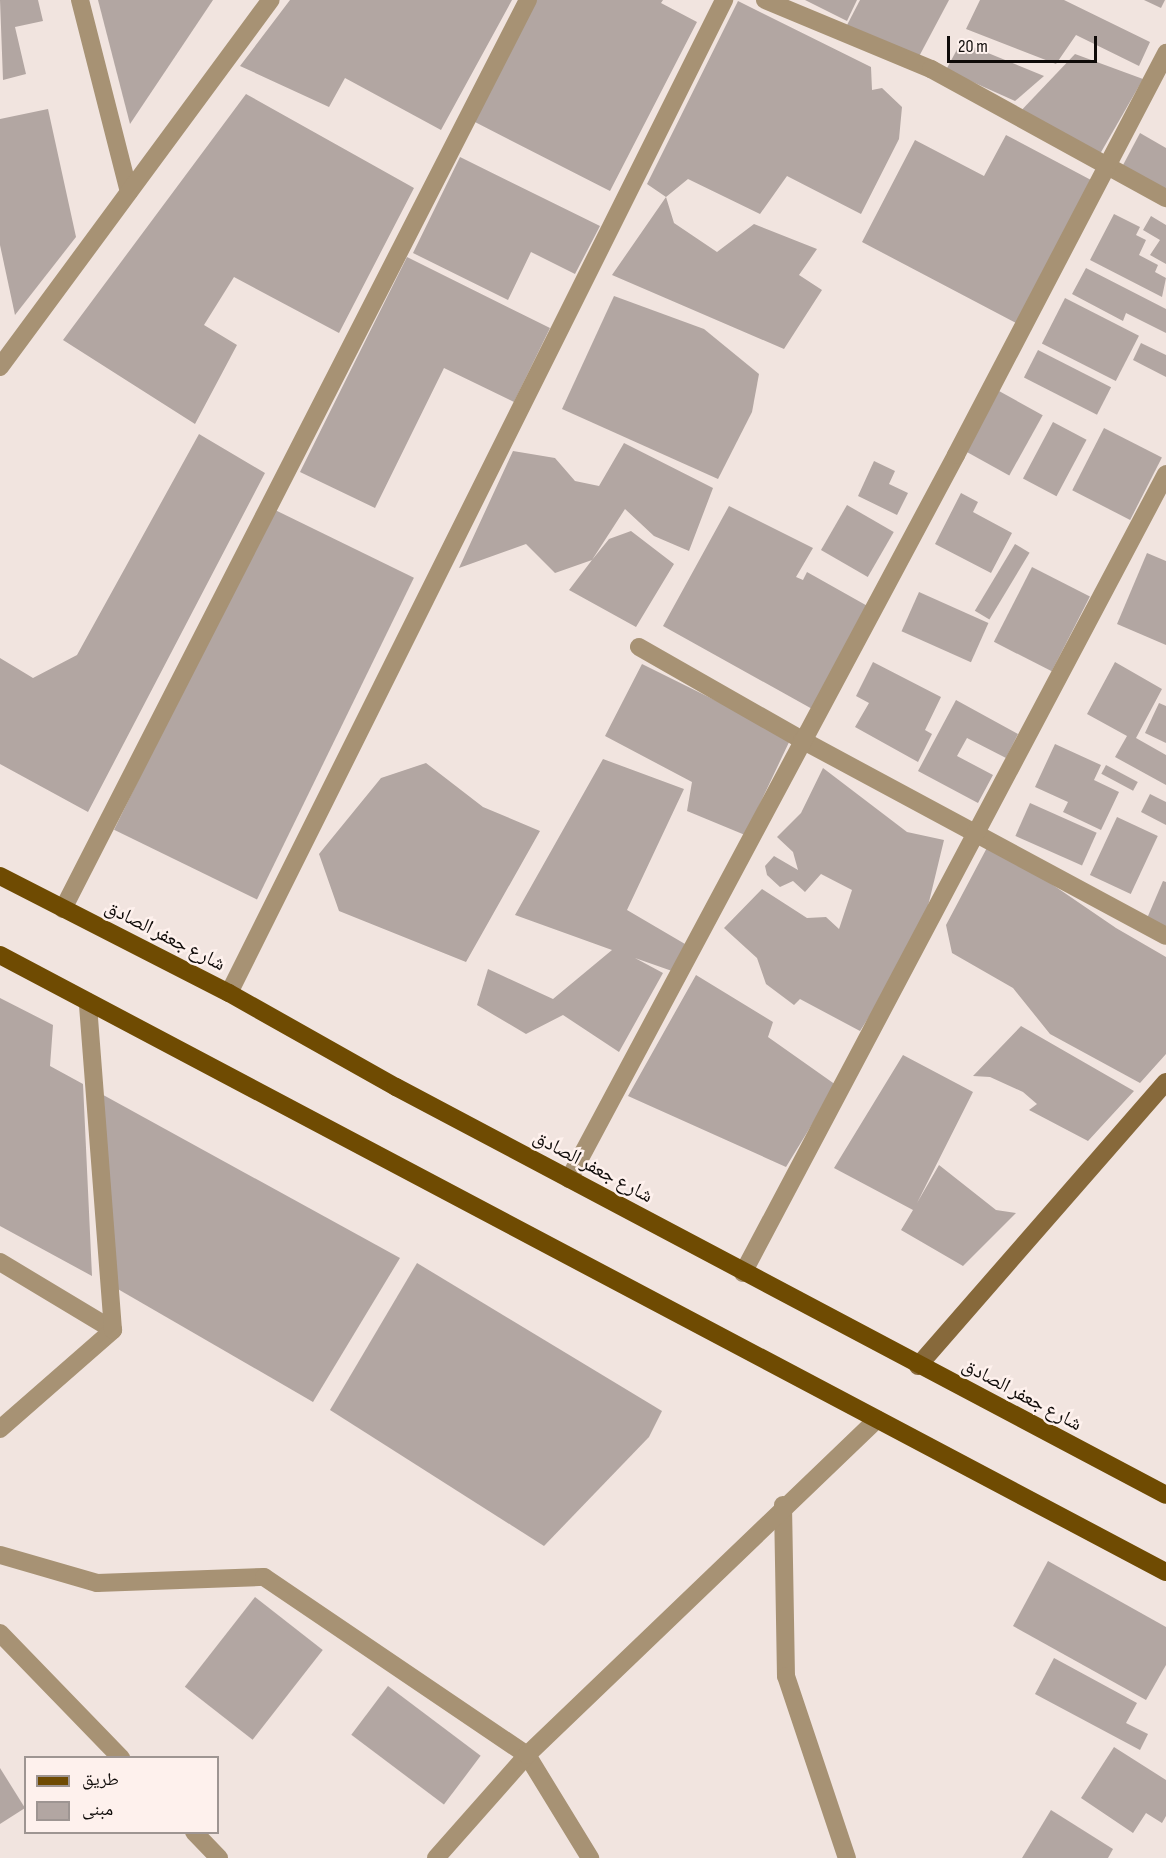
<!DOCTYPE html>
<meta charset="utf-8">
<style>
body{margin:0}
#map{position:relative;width:1166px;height:1858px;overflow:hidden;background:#f1e4df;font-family:"Sofia Sans Condensed","Noto Naskh Arabic",sans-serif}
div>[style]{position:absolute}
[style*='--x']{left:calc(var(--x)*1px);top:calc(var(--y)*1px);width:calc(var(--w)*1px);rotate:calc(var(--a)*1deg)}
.building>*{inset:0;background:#b2a6a2;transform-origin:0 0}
.street>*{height:18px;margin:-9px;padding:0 9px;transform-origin:9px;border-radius:9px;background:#a79274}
.secondary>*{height:18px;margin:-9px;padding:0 9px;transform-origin:9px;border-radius:9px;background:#87693b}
.primary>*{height:18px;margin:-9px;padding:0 9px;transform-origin:9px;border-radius:9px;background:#6f4b02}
span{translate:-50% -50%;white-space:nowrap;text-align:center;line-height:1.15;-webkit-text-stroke:5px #fef1ed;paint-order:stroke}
.street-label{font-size:20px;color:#0f0b09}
.legend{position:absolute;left:24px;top:1756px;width:195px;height:78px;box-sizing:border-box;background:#fef1ed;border:2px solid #9e9592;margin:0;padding:8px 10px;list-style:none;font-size:18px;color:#0f0b09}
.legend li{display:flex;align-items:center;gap:12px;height:30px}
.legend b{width:30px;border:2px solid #9e9592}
.scale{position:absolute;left:947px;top:36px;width:150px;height:27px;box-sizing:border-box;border:3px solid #0f0b09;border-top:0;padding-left:8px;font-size:18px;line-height:21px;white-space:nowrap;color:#0f0b09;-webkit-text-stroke:4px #fef1ed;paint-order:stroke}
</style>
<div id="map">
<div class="building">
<div style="clip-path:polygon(0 0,38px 0,43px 21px,15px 27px,26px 74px,3px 80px)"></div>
<div style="clip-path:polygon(98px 0,213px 0,130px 124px)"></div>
<div style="clip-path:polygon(290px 0,512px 0,441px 130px,345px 78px,329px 107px,240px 66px)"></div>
<div style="clip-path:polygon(534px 0,663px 0,661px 3px,697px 22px,610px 191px,473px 121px)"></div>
<div style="clip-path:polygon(805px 0,857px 0,847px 21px)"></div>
<div style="clip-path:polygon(860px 0,949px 0,915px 64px,846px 27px)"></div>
<div style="clip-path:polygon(980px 0,1064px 0,1150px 42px,1139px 66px,1076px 35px,1056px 64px,966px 29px)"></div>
<div style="clip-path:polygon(1144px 0,1165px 0,1161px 8px)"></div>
<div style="clip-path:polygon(738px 1px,871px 67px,872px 90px,882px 88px,902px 107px,899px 139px,861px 214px,787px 176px,760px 214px,688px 179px,666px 197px,647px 184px)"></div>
<div style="clip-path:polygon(961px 42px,1044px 76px,1015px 101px,946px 70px)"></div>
<div style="clip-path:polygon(1075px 54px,1143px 79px,1100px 154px,1015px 117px)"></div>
<div style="clip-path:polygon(246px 94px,414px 188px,339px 333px,234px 277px,204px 325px,237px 345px,195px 424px,63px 340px)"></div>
<div style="clip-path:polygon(48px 109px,76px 237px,15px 315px,0 245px,0 119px)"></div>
<div style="clip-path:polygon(1140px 133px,1166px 148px,1166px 192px,1122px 167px)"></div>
<div style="clip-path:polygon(1006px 135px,1091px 180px,1016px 323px,862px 242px,915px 140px,984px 176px)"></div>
<div style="clip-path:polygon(460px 157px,600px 226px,575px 274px,531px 252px,508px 300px,413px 253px)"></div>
<div style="clip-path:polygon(666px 197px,674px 223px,717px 252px,754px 224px,817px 249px,799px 275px,822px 290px,784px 349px,612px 275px)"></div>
<div style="clip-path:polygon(1114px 214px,1140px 227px,1136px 235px,1146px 240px,1139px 255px,1158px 265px,1155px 272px,1166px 278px,1162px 297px,1090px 260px)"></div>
<div style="clip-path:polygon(1151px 216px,1166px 225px,1166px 264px,1150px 255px,1160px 240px,1143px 230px)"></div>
<div style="clip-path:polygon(407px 257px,550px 328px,514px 402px,444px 368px,375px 508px,300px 472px)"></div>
<div style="clip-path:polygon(1086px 268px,1166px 309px,1166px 333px,1126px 313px,1123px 321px,1072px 294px)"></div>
<div style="clip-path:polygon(614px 296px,704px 329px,759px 374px,752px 412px,718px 479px,562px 409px)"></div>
<div style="left:1065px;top:298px;width:83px;height:51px;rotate:27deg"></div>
<div style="clip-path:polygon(1141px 343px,1166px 355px,1166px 377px,1133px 360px)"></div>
<div style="left:1038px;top:350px;width:82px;height:31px;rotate:27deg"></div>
<div style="left:999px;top:391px;width:50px;height:69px;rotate:29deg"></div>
<div style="left:1053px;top:422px;width:38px;height:64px;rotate:28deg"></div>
<div style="left:1104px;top:428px;width:65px;height:70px;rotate:27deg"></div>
<div style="clip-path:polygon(199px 434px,265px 473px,88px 812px,0 764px,0 658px,33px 678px,77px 655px)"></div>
<div style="clip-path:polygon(624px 443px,713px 488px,689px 551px,654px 536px,625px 509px,592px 560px,609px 539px,631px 531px,674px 564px,636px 627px,569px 590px,592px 560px,555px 573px,526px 544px,459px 568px,513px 451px,555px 458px,575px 481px,599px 486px)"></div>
<div style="clip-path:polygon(874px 461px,895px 471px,889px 484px,908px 493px,897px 515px,858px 496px)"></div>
<div style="clip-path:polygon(961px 493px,978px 502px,973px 512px,1012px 533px,991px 573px,935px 544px)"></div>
<div style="left:847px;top:505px;width:54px;height:52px;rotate:30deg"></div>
<div style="clip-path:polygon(729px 506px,813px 548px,796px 577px,803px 580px,807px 572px,871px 608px,814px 710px,663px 626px)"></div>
<div style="left:271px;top:508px;width:159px;height:358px;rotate:26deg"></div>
<div style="left:1015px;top:544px;width:17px;height:78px;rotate:31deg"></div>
<div style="clip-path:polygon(1147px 553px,1166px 561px,1166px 645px,1117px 624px)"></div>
<div style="left:1032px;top:567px;width:65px;height:84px;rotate:27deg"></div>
<div style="left:919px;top:592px;width:76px;height:43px;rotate:24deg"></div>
<div style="clip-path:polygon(873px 662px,941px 697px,925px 730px,932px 734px,918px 762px,855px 727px,869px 703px,856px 696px)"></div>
<div style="clip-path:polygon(1115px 662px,1162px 689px,1136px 738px,1166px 755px,1166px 785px,1115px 757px,1127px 736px,1087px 714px)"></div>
<div style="clip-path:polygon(642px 664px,791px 738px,745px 835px,687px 811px,692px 782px,605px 736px)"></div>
<div style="clip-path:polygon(956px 700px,1018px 734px,1006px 758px,967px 738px,957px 756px,993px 775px,978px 803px,918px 771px)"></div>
<div style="clip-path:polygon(1159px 703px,1166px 706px,1166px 743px,1145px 733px)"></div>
<div style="clip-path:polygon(1055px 744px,1101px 765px,1094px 780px,1119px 792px,1101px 830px,1063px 812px,1068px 802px,1035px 787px)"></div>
<div style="clip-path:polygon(603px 759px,684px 789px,627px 910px,685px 944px,672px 971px,635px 958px,663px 973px,619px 1052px,563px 1015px,526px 1034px,477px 1005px,488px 969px,553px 999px,612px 950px,515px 915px)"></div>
<div style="clip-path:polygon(426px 763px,483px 807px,540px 831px,466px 962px,339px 911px,319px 854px,381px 778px)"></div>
<div style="left:1106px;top:765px;width:36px;height:10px;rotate:28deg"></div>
<div style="clip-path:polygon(823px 768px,907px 832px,944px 840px,921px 935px,860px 1031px,800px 999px,794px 1005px,766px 984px,757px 958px,724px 928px,762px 889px,807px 918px,826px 917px,839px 929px,852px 890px,821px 874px,805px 892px,793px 881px,780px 887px,767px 875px,765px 866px,774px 856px,798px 870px,793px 852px,777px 837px,801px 813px)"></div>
<div style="clip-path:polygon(1150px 794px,1166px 802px,1166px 825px,1141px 812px)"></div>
<div style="left:1030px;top:803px;width:73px;height:36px;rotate:24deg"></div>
<div style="left:1117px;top:817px;width:45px;height:64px;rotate:25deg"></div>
<div style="clip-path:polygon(990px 842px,1116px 928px,1166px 957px,1166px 1054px,1140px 1083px,1050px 1034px,1013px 988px,952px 953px,946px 925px)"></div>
<div style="clip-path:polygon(1163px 881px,1166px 882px,1166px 931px,1145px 923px)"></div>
<div style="clip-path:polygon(696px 975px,773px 1022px,768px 1037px,836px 1085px,786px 1167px,628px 1096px)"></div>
<div style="clip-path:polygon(0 998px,53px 1025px,50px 1066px,83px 1084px,92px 1276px,0 1226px)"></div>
<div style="clip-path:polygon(1021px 1026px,1134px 1091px,1088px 1141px,1029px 1110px,1037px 1104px,1023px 1092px,990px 1077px,973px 1076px)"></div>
<div style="clip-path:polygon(903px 1055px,973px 1092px,917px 1203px,939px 1165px,996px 1210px,1016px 1213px,963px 1266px,901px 1230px,913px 1210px,834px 1168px)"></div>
<div style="clip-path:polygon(96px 1091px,400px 1258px,313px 1402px,116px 1288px)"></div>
<div style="clip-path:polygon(417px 1263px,662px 1411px,649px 1437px,544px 1546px,330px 1410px)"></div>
<div style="clip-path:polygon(1048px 1561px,1166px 1627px,1166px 1665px,1146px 1700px,1013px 1626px)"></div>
<div style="left:255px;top:1597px;width:86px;height:114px;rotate:38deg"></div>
<div style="clip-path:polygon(1054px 1658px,1137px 1703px,1126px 1723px,1148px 1734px,1140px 1750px,1035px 1694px)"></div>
<div style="left:388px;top:1686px;width:116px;height:61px;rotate:37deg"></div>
<div style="clip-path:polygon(1114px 1747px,1166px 1780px,1166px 1816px,1162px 1823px,1146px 1813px,1133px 1833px,1081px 1798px)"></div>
<div style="clip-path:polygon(0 1768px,25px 1808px,0 1824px)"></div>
<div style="clip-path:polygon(1051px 1810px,1113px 1849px,1108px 1858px,1022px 1858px)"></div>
</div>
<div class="street">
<div style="--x:80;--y:0;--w:198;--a:75.7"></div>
<div style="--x:765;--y:0;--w:180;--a:22.6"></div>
<div style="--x:931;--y:69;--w:268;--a:28.8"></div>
<div style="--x:0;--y:367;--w:456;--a:-53.6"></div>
<div style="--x:639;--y:647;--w:188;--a:29.7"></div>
<div style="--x:802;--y:740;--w:413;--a:28.3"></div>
<div style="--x:63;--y:909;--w:1021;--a:-62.91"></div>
<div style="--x:229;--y:993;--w:1110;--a:-63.5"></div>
<div style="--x:569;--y:1179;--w:821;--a:-61.87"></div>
<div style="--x:956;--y:455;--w:454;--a:-62.4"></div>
<div style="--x:0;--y:1262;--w:132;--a:31"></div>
<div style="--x:743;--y:1273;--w:904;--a:-62.1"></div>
<div style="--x:0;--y:1429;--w:150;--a:-41.2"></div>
<div style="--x:113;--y:1330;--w:329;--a:-94.4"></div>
<div style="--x:783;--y:1505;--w:171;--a:89"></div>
<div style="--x:786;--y:1676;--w:192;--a:71.5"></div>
<div style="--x:0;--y:1555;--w:101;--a:16.1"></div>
<div style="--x:97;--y:1583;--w:167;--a:-2.1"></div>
<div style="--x:264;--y:1577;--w:318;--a:34.1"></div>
<div style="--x:527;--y:1755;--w:121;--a:58.5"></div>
<div style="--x:0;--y:1633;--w:174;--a:45.9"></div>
<div style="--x:194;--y:1832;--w:36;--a:46"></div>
<div style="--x:436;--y:1858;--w:137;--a:-48.5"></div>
<div style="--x:527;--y:1755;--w:485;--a:-43.8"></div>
</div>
<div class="secondary">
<div style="--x:918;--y:1366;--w:377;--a:-48.9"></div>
</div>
<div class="primary">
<div style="--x:0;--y:876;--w:257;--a:27.1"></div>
<div style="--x:229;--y:993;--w:192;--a:29.4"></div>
<div style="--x:396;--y:1087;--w:871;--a:27.92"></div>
<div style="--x:0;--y:955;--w:1319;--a:27.89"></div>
</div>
<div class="street-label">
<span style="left:165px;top:936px;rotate:27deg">شارع جعفر الصادق</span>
<span style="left:593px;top:1167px;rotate:28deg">شارع جعفر الصادق</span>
<span style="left:1022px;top:1395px;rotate:28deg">شارع جعفر الصادق</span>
</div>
<ul class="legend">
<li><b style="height:8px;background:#6f4b02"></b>طريق</li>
<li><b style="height:16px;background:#b2a6a2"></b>مبنى</li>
</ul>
<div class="scale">20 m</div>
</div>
